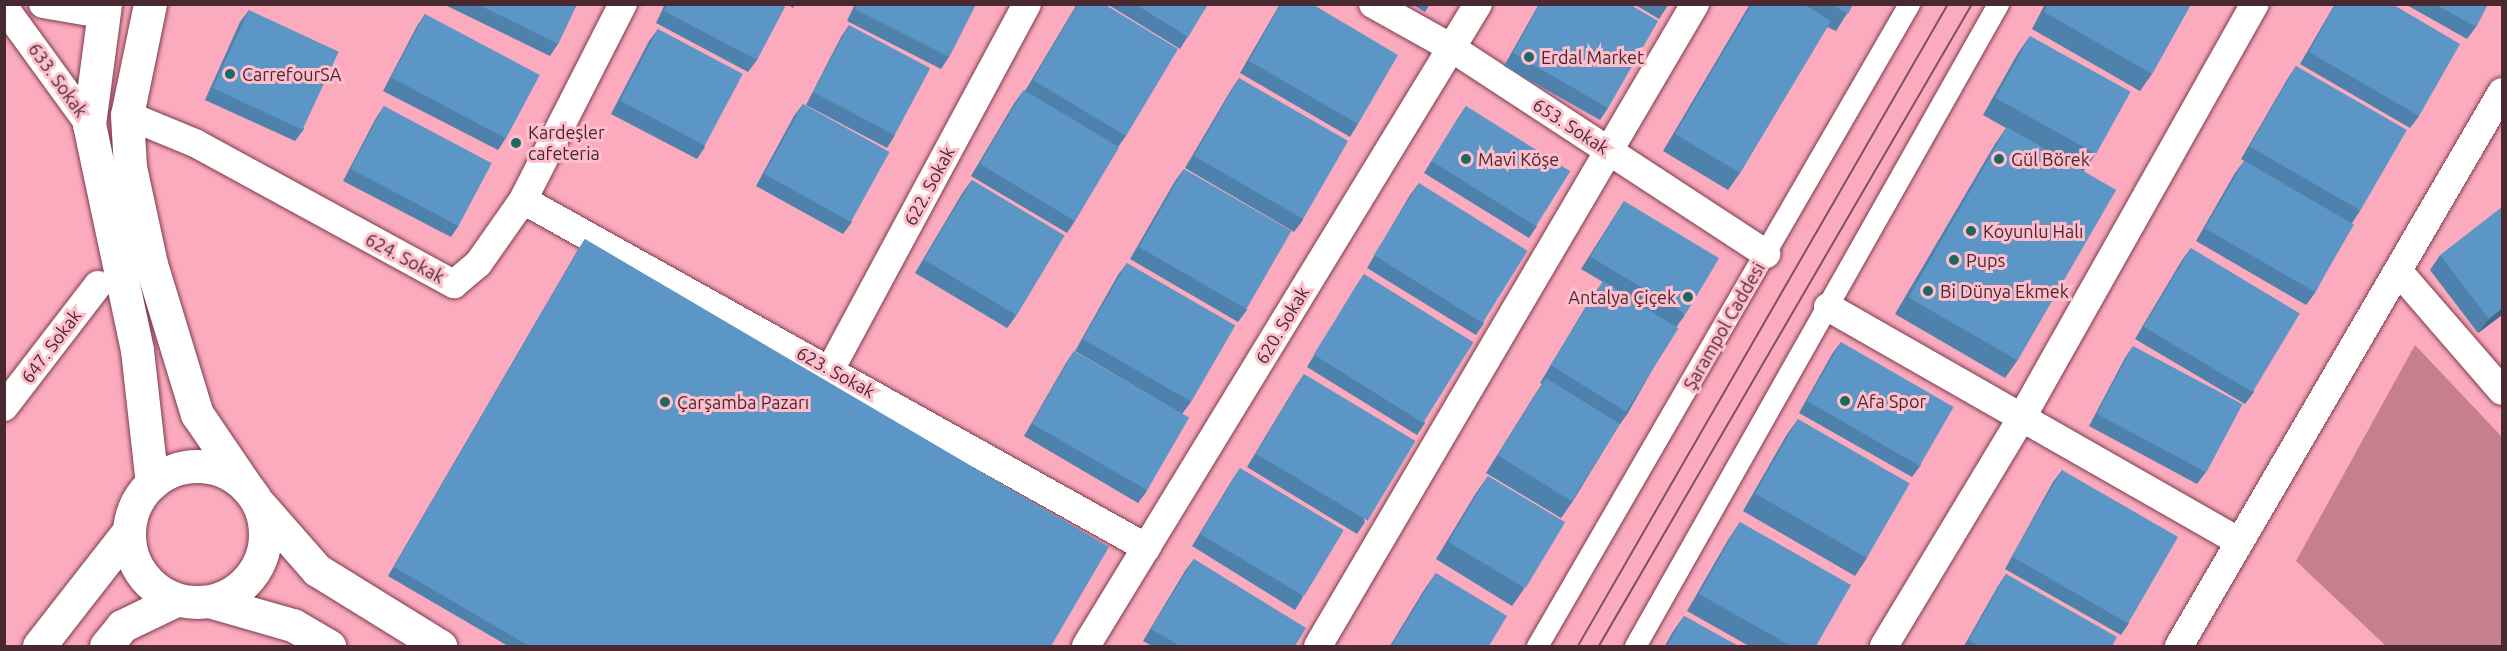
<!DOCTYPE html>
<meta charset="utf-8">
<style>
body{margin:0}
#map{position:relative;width:2507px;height:651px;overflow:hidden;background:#fbabbd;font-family:Ubuntu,sans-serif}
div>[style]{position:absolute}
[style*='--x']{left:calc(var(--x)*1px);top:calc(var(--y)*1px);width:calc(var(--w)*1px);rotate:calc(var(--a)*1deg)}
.green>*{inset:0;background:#c57f8f}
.roads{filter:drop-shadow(0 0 2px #7e3a4c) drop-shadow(0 0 2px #7e3a4c)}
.pedestrian>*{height:21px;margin:-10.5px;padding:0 10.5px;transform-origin:10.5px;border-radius:10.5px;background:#fff}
.minor>*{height:28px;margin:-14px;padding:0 14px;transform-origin:14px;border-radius:14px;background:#fff}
.secondary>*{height:33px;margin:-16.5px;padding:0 16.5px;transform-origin:16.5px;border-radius:16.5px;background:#fff}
.secondary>.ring{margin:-16.5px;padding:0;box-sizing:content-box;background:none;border:33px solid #fff;border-radius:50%}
.tram>*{height:1.5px;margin:-0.75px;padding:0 0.75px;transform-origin:0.75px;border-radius:0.75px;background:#7f515c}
.wall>*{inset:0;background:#4e81ab}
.shaded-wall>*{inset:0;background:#40698b}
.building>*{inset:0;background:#5b96c7;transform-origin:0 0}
.dots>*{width:16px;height:16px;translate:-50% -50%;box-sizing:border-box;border:3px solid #ffbecc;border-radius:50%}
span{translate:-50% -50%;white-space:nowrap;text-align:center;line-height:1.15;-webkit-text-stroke:6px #ffbecc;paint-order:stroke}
.poi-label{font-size:18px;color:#492931}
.left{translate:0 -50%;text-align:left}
.right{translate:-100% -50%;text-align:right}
.street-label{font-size:18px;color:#492931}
.frame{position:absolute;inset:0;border:6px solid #492931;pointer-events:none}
</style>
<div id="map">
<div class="green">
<div style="clip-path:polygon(2415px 345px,2502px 437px,2502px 646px,2386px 646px,2296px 561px)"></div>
</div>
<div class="roads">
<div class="pedestrian">
<div style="--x:1537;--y:646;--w:742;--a:-59.91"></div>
<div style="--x:1635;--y:646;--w:738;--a:-60.52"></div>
</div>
<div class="minor">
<div style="--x:43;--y:4;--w:59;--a:9.8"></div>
<div style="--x:1373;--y:4;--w:88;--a:29.2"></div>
<div style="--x:1450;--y:47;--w:378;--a:33.2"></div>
<div style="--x:4;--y:7;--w:145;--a:54"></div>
<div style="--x:127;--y:115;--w:74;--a:22.4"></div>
<div style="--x:195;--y:143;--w:295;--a:28.6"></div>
<div style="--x:454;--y:284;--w:31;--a:-40"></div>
<div style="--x:478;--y:264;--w:78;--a:-54.9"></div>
<div style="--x:523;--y:200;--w:220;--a:-63"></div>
<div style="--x:523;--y:200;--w:714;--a:29.15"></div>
<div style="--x:2399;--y:272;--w:157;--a:49.1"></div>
<div style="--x:1828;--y:307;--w:474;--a:29.7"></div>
<div style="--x:831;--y:368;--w:413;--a:-61.7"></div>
<div style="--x:4;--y:407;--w:154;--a:-52.4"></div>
<div style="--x:1086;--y:646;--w:752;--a:-58.59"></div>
<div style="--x:1318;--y:646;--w:745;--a:-59.58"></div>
<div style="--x:1884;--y:646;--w:267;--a:-58.9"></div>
<div style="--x:2022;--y:417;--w:474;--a:-60.6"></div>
<div style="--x:2179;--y:646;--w:641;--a:-59.76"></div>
</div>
<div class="secondary">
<div style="--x:105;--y:4;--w:121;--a:97.6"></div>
<div style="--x:89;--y:124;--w:231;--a:78"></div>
<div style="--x:137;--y:350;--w:134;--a:83.6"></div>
<div style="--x:150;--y:4;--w:113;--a:101.7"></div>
<div style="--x:127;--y:115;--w:52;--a:86.7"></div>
<div style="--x:130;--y:167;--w:99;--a:77.8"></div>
<div style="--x:151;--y:264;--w:157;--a:73"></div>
<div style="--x:197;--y:414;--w:91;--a:55.8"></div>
<div class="ring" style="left:129px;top:466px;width:103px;height:103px"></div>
<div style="--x:259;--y:504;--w:88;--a:48.7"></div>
<div style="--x:317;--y:570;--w:145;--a:31.7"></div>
<div style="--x:212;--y:602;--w:84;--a:15.9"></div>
<div style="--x:293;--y:625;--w:42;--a:30.3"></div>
<div style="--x:39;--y:646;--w:146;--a:-52"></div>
<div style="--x:106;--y:646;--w:26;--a:-51"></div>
<div style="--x:122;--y:626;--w:60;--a:-25.7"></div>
</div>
</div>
<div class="tram">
<div style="--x:1578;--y:646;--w:741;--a:-60.04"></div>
<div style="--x:1599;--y:646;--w:742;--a:-59.84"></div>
</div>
<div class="wall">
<div style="clip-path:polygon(443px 4px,577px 4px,558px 44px,550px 56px)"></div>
<div style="clip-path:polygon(665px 4px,780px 4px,757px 60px,748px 72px,656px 23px)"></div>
<div style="clip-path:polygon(787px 4px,795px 4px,793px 8px)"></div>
<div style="clip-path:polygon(855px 4px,976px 4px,949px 57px,941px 69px,847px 21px)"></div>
<div style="clip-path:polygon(1077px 4px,1104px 4px,1126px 136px,1118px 147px,1075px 221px,1067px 233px,971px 176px,1015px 102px,1024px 90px,1025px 91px)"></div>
<div style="clip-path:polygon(1107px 4px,1208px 4px,1180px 49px)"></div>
<div style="clip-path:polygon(1280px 4px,1312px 4px,1358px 124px,1350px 137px,1240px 73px)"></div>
<div style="clip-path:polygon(1412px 4px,1430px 4px,1425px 12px)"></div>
<div style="clip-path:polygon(1539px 4px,1629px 4px,1608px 108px,1600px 120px,1504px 66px)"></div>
<div style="clip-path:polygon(1634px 4px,1669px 4px,1659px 19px)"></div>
<div style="clip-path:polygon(1750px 4px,1853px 4px,1836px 31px,1827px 27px,1740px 173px,1728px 190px,1663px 151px)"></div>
<div style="clip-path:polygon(2045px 4px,2191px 4px,2152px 74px,2140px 91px,2032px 29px)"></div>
<div style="clip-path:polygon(2335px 4px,2392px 4px,2419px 116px,2410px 128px,2300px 64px)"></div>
<div style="clip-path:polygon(2405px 4px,2488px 4px,2476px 27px,2467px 39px)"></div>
<div style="clip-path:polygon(249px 10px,304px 129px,295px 141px,205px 100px,240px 22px)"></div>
<div style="clip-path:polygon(425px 14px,506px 138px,498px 150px,383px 91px,417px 26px)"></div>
<div style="clip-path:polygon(849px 25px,895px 135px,887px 148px,806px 105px,841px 37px)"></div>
<div style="clip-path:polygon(658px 29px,705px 147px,697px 159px,611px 114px,649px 41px)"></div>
<div style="clip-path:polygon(2030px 36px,2095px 155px,2083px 172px,2017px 361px,2005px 378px,1895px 314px,1995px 144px,2006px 128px,1983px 115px,2018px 53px)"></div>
<div style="clip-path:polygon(2296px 66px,2360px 211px,2352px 223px,2315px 293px,2306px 305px,2196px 241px,2235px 173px,2244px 161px,2300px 193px,2241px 159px,2288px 78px)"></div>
<div style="clip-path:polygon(1239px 78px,1303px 220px,1294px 232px,1185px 168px,1231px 90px)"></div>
<div style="clip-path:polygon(803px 104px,852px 222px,843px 234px,756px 186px,794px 116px)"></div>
<div style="clip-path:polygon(384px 106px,459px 225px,451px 237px,343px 181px,376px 118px)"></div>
<div style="clip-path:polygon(1466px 106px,1537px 226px,1529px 238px,1424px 173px,1458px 118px)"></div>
<div style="clip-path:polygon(1184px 169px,1247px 310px,1238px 322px,1130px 259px,1175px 181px)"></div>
<div style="clip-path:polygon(972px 180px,1016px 316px,1007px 328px,915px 273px,963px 192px)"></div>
<div style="clip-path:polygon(1419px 183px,1484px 323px,1476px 335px,1367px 268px,1410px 195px)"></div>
<div style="clip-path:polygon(1624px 201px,1685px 315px,1677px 326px,1628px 413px,1618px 427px,1573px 501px,1561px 518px,1486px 473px,1534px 396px,1542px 384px,1540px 383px,1591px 298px,1603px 282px,1581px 269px)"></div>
<div style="clip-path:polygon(585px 239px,1051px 646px,508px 646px,388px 576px,579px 248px)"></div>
<div style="clip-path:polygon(2191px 248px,2254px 392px,2245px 404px,2135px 339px,2182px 260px)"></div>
<div style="clip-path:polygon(2440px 255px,2502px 315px,2478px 333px,2430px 270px)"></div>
<div style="clip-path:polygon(1127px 263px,1191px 402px,1182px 414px,1075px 351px,1118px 275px)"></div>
<div style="clip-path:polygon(1364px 274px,1425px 423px,1417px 435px,1307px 367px,1356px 286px)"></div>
<div style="clip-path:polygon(1841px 342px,1921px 465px,1912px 477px,1799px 413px,1832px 354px)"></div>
<div style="clip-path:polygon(2133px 346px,2206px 472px,2197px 484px,2089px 426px,2125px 358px)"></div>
<div style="clip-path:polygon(1074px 351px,1147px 491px,1138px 503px,1024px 436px,1066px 363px)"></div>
<div style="clip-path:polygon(1304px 374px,1365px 522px,1357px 534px,1247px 467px,1296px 386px)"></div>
<div style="clip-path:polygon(1798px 419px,1867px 558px,1855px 576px,1743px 511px,1786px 436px)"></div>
<div style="clip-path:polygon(1240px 468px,1303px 597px,1295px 610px,1192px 546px,1232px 480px)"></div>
<div style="clip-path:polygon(2062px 470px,2129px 623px,2121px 635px,2005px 569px,2053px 482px)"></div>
<div style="clip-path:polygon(1488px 476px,1524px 589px,1512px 606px,1436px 559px,1476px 493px)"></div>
<div style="clip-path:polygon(1740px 522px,1816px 646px,1749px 646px,1687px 611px,1728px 540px)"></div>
<div style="clip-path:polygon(1194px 559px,1295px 646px,1152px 646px,1143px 641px,1185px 571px)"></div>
<div style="clip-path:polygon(1436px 573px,1489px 646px,1390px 646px,1424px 590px)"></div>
<div style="clip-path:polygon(2006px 574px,2112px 646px,1964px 646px,1998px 586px)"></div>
<div style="clip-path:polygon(1684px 616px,1738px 646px,1665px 646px,1672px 633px)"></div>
</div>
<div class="shaded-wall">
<div style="clip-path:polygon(2502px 308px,2502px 315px,2478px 333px,2489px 319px)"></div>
</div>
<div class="building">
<div style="clip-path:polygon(477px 4px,577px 4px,558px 44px)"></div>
<div style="clip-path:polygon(667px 4px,780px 4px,785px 7px,757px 60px,664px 11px)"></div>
<div style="clip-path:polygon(857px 4px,976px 4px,949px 57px,855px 9px)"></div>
<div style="clip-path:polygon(1078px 4px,1104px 4px,1178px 49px,1126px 136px,1033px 80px)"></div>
<div style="clip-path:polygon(1135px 4px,1208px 4px,1188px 37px)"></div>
<div style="clip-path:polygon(1281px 4px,1312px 4px,1398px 55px,1358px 124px,1249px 61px)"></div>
<div style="clip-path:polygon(1540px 4px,1629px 4px,1658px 21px,1608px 108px,1513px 53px)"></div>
<div style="clip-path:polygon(1752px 4px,1804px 4px,1831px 21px,1740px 173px,1675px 134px)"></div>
<div style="clip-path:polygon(1831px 4px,1853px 4px,1848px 14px)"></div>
<div style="clip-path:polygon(2048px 4px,2191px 4px,2152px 74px,2044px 12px)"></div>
<div style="clip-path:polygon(2336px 4px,2392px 4px,2460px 44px,2419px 116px,2309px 52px)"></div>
<div style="clip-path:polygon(2435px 4px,2488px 4px,2476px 27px)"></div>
<div style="left:249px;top:10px;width:99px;height:86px;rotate:25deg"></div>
<div style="left:425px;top:14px;width:130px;height:72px;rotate:28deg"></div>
<div style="left:849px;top:25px;width:92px;height:76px;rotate:28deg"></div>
<div style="left:658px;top:29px;width:96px;height:81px;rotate:28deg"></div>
<div style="left:2030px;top:36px;width:115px;height:71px;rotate:29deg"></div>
<div style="left:2296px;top:66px;width:128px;height:93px;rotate:30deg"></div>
<div style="left:1239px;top:78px;width:126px;height:90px;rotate:30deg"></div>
<div style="left:1024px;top:90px;width:111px;height:86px;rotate:31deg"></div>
<div style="left:803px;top:104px;width:99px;height:80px;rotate:29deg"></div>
<div style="left:384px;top:106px;width:122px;height:71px;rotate:28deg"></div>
<div style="left:1466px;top:106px;width:123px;height:65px;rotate:32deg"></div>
<div style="left:2007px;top:127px;width:126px;height:197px;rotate:30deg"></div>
<div style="left:2244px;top:161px;width:127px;height:78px;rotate:30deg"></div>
<div style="left:1184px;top:169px;width:124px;height:90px;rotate:30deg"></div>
<div style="left:972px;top:180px;width:108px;height:93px;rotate:31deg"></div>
<div style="left:1419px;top:183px;width:128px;height:85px;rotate:32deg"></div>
<div style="left:1624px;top:201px;width:111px;height:65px;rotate:31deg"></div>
<div style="clip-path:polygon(2502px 207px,2502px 308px,2489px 319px,2440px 255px)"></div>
<div style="clip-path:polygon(585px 239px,1109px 547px,1051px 646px,529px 646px,394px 567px)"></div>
<div style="left:2191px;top:248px;width:127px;height:92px;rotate:31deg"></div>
<div style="left:1127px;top:263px;width:125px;height:88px;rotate:30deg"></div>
<div style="left:1364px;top:274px;width:129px;height:95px;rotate:32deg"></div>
<div style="left:1603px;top:281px;width:89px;height:99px;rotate:32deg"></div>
<div style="left:1841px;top:342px;width:130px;height:68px;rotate:30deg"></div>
<div style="left:2133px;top:346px;width:124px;height:77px;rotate:28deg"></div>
<div style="left:1074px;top:351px;width:133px;height:84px;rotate:30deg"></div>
<div style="left:1304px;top:374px;width:130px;height:93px;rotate:31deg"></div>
<div style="left:1546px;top:378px;width:87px;height:91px;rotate:32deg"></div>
<div style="left:1798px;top:419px;width:129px;height:86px;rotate:30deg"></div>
<div style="left:1240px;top:468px;width:121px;height:77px;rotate:31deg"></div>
<div style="left:2062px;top:470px;width:134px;height:100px;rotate:30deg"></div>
<div style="left:1488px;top:476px;width:90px;height:77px;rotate:31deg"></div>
<div style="clip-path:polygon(1740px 522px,1851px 585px,1816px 646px,1791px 646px,1699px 594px)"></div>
<div style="clip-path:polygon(1194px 559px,1306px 628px,1295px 646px,1180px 646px,1151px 629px)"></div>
<div style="clip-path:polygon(1436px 573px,1507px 616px,1489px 646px,1394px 646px,1392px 645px)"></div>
<div style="clip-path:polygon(2006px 574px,2117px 637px,2112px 646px,1980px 646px,1969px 640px)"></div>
<div style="clip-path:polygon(1684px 616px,1738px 646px,1667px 646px)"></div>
</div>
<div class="dots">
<div style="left:1529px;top:57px;background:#1e685f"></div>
<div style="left:230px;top:74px;background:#1e685f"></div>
<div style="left:516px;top:143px;background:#1e685f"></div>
<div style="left:1466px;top:159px;background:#1e685f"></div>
<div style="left:1999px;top:159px;background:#1e685f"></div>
<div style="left:1971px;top:231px;background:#1e685f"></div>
<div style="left:1954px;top:260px;background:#1e685f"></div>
<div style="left:1928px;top:291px;background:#1e685f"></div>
<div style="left:1688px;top:297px;background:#1e685f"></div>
<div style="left:1845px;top:401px;background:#1e685f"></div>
<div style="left:665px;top:402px;background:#1e685f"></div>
</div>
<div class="poi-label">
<span class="left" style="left:1541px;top:57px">Erdal Market</span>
<span class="left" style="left:242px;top:74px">CarrefourSA</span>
<span class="left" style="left:528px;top:143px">Kardeşler<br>cafeteria</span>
<span class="left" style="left:1478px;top:159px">Mavi Köşe</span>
<span class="left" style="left:2011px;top:159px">Gül Börek</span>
<span class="left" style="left:1983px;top:231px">Koyunlu Halı</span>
<span class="left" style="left:1966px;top:260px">Pups</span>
<span class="left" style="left:1940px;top:291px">Bi Dünya Ekmek</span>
<span class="right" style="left:1676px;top:297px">Antalya Çiçek</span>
<span class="left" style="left:1857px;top:401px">Afa Spor</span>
<span class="left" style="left:677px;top:402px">Çarşamba Pazarı</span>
</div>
<div class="street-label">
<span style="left:58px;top:80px;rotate:54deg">633. Sokak</span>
<span style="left:1571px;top:126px;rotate:33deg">653. Sokak</span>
<span style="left:929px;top:186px;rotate:-62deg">622. Sokak</span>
<span style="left:405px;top:258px;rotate:28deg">624. Sokak</span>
<span style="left:1282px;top:325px;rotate:-59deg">620. Sokak</span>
<span style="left:1724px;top:326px;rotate:-60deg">Şarampol Caddesi</span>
<span style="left:51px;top:346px;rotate:-53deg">647. Sokak</span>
<span style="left:836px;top:372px;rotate:29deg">623. Sokak</span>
</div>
<div class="frame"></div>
</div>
